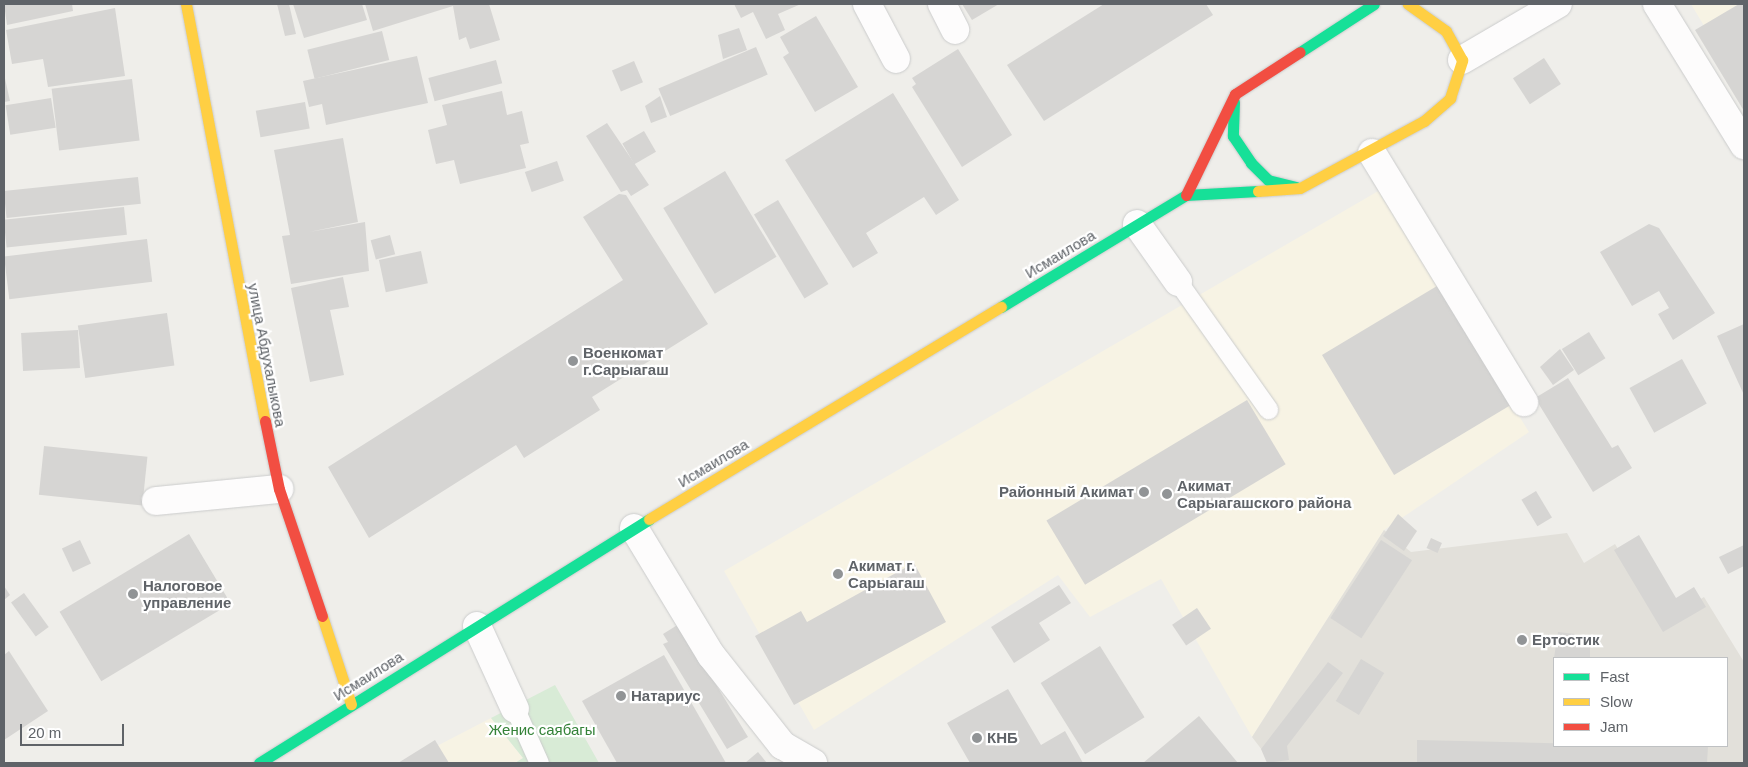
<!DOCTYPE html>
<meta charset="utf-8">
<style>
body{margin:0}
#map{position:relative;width:1748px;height:767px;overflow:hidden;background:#efeeea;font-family:Helvetica,sans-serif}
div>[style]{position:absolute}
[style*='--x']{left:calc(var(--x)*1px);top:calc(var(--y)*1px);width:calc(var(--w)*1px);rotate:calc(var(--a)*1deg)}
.commercial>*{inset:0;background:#f7f3e4}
.education>*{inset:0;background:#e2e0da}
.green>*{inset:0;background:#d8ebd6}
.building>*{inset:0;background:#d6d5d3;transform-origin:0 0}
.roads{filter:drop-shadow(0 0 1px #cbcccc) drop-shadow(0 0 1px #cbcccc)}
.lane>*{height:19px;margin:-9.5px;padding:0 9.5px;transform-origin:9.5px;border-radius:9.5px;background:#fdfcfc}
.street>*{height:28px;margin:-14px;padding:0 14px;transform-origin:14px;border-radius:14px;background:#fdfcfc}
.fast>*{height:11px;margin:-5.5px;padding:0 5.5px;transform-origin:5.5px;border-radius:5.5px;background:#16e098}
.slow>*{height:11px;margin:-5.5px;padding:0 5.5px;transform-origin:5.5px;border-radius:5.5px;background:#ffcf43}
.jam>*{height:11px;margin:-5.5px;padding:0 5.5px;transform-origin:5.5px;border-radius:5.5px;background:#f24e42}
.dots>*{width:14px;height:14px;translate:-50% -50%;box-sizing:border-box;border:2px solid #fff;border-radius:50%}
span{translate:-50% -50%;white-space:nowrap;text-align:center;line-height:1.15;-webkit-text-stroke:4.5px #fff;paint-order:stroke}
.street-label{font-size:15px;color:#5f6368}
.poi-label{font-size:15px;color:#5f6368;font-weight:700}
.left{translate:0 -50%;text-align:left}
.right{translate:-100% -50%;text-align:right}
.park-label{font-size:15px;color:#348238}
.frame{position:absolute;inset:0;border:5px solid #5f6368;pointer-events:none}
.legend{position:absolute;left:1553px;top:657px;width:175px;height:90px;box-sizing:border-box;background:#fff;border:1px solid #bfc1c3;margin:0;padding:6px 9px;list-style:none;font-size:15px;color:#5f6368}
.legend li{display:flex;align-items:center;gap:10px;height:25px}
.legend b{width:25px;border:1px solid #bfc1c3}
.scale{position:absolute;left:20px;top:724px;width:104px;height:22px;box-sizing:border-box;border:2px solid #5f6368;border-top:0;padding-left:6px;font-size:15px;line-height:18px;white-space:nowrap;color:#5f6368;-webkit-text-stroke:4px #fff;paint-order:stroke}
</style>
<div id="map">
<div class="commercial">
<div style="clip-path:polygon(1691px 4px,1744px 4px,1744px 93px)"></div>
<div style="clip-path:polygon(1380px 190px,1529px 432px,1384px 530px,1252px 737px,1161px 579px,1090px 617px,1058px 575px,814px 730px,724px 571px)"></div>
<div style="clip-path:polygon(491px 718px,523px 758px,515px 763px,404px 763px)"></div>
</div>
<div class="education">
<div style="clip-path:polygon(evenodd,1384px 530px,1411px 552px,1567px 533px,1584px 563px,1615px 544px,1662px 622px,1704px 597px,1744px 662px,1744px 763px,1272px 763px,1252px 737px,1384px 530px,1554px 658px,1727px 658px,1727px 746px,1554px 746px,1554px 658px)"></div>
</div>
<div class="green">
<div style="clip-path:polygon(555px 685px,599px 763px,515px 763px,523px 758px,491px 718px)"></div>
</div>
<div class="building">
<div style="clip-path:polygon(4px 4px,72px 4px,73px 11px,7px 25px)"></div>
<div style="clip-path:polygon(277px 4px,289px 4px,296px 34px,285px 36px)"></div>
<div style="clip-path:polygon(293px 4px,362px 4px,367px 20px,304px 38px)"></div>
<div style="clip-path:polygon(365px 4px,489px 4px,500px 40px,470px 49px,466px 37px,459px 40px,453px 6px,373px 31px)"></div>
<div style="clip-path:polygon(734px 4px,801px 4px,778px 14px,785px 30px,766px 39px,753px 12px,741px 18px)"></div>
<div style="clip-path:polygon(962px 4px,999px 4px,972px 20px)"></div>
<div style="clip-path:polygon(1104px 4px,1206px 4px,1213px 15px,1044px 121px,1007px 65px)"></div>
<div style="clip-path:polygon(1739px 4px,1744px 4px,1744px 111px,1695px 30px)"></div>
<div style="clip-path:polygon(115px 8px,125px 76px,48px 87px,43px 59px,12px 64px,6px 30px)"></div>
<div style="clip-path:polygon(816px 16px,858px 87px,815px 112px,783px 57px,789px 53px,780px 37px)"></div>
<div style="clip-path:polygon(739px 28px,747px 50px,723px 59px,718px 35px)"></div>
<div style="left:382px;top:31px;width:30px;height:77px;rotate:76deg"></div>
<div style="left:756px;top:47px;width:30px;height:106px;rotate:67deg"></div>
<div style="clip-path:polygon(958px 49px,1012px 135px,962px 167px,912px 87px,916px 84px,912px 78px)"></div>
<div style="clip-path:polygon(417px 56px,428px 103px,326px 125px,322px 104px,309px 107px,303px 81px)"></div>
<div style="left:1544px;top:58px;width:31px;height:37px;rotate:57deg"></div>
<div style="left:496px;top:60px;width:24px;height:70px;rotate:75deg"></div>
<div style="left:634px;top:61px;width:23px;height:24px;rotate:67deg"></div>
<div style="clip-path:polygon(4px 74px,10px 101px,4px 102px)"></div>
<div style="left:132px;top:79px;width:62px;height:81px;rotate:83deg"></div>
<div style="clip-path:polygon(502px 91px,507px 115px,522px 111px,529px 143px,520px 145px,526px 168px,460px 184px,454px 160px,436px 164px,428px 130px,447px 125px,442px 105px)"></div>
<div style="clip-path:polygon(893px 93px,959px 200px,936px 215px,924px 197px,866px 233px,878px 253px,853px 268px,785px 160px)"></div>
<div style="clip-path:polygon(660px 96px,667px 117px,651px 123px,645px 106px)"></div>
<div style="left:51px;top:98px;width:30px;height:46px;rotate:81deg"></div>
<div style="left:305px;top:102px;width:27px;height:50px;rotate:80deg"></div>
<div style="clip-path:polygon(607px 123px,649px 185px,631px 196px,627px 190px,621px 192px,586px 136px)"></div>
<div style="left:644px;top:131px;width:24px;height:25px;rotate:60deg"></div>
<div style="clip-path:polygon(343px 138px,358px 222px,309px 232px,365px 222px,369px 271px,291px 284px,282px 236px,290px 235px,274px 150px)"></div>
<div style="left:557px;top:161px;width:21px;height:34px;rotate:71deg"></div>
<div style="left:725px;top:171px;width:100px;height:72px;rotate:59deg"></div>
<div style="left:138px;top:177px;width:27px;height:135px;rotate:84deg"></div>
<div style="clip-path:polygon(619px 194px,626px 195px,708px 324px,592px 397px,600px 410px,524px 458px,516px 445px,369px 538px,328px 467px,623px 280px,583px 217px)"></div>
<div style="left:778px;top:200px;width:98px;height:28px;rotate:59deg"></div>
<div style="left:124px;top:207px;width:28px;height:121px;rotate:84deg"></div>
<div style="clip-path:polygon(1649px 224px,1659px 228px,1715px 313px,1673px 340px,1658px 314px,1669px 308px,1659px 291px,1632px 306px,1600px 252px)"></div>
<div style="left:390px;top:235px;width:20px;height:20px;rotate:75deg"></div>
<div style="left:147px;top:239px;width:43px;height:144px;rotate:83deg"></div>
<div style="left:421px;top:251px;width:33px;height:43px;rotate:78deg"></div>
<div style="clip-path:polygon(343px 277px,349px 307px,330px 310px,344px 375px,310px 382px,291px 288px)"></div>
<div style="left:1442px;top:283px;width:140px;height:140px;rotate:59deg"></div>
<div style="left:167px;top:313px;width:53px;height:90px;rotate:82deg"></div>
<div style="clip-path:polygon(1744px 324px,1744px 395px,1717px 336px)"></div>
<div style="left:78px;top:330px;width:38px;height:57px;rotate:87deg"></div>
<div style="left:1589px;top:332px;width:31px;height:32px;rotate:58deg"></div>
<div style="clip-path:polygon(1560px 349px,1574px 370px,1553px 385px,1540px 367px)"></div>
<div style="left:1682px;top:359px;width:51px;height:60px;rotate:61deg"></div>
<div style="clip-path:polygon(1568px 378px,1612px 448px,1618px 445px,1632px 468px,1593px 492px,1535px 398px)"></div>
<div style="left:1247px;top:400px;width:75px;height:234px;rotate:59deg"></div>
<div style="left:44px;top:446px;width:104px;height:49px;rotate:6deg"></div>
<div style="left:1536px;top:491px;width:31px;height:17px;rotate:59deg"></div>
<div style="clip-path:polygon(1398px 514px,1417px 531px,1404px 551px,1383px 536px)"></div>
<div style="left:189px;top:534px;width:81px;height:151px;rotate:59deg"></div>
<div style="clip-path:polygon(1639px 535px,1676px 598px,1694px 587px,1706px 607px,1663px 632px,1614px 550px)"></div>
<div style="left:1431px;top:538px;width:12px;height:11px;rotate:24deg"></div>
<div style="left:80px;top:540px;width:26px;height:20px;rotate:65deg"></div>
<div style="left:1381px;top:540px;width:37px;height:93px;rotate:33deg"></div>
<div style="clip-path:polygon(1744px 545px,1744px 566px,1728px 574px,1719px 557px)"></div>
<div style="clip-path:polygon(914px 563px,946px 622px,794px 705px,755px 636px,801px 611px,807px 622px)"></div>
<div style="clip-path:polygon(1059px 585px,1071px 603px,1039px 623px,1050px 640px,1014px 663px,991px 627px)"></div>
<div style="clip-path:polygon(4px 586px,10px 595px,4px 600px)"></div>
<div style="left:24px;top:593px;width:42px;height:16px;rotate:54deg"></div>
<div style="left:1197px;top:608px;width:25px;height:30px;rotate:56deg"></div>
<div style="clip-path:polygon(679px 624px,748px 737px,727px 749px,663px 644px,668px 642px,663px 634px)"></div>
<div style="clip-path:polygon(1558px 632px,1575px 634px,1574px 643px,1590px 643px,1590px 658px,1554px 658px)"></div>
<div style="left:1100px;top:646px;width:84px;height:70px;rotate:58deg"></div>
<div style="clip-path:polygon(9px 651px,48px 711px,4px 740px,4px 655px)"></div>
<div style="clip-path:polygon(664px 655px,726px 763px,617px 763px,582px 701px)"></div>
<div style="left:1361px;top:659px;width:27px;height:49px;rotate:31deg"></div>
<div style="clip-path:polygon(1328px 662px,1343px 673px,1287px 746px,1289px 760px,1267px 763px,1261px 749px)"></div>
<div style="clip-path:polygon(1008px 689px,1041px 745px,1065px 731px,1083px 763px,970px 763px,947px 723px)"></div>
<div style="clip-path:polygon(1199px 716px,1238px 763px,1143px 763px)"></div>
<div style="clip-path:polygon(435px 740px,449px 763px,398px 763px)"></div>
<div style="clip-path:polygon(1417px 740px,1708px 747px,1707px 763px,1417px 763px)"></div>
<div style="clip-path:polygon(758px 752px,767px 763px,745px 763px)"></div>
</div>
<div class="roads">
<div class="lane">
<div style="--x:1178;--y:282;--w:156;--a:54.7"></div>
<div style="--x:515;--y:709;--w:59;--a:66"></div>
</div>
<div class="street">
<div style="--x:867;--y:4;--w:62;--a:62.2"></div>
<div style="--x:942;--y:4;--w:29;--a:63"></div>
<div style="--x:1657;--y:4;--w:166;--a:58.3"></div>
<div style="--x:1462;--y:60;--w:111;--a:-30.3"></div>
<div style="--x:1372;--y:153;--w:292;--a:58.6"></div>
<div style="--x:1137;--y:224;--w:71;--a:54.7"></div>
<div style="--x:156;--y:501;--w:124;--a:-5.6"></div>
<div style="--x:634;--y:528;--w:149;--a:58.8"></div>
<div style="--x:711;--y:655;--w:115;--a:51.7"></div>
<div style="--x:782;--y:745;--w:36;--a:30"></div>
<div style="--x:477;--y:626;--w:91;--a:65.4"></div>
</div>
<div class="fast">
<div style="--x:1300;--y:52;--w:88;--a:-33"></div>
<div style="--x:1234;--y:102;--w:34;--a:92"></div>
<div style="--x:1233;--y:136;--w:32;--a:56"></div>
<div style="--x:1251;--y:163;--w:24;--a:45"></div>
<div style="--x:1268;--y:180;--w:29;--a:14"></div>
<div style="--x:1001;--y:307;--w:216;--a:-31.2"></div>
<div style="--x:1186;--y:195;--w:72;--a:-3.2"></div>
<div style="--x:259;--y:763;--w:460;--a:-32"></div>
</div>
<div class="slow">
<div style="--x:186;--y:4;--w:424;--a:79.3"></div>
<div style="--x:1258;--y:191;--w:42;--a:-4.1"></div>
<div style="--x:1300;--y:188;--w:141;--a:-28.4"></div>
<div style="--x:1424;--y:121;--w:35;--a:-41"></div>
<div style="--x:1450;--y:98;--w:40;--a:-72"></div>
<div style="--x:1462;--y:60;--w:33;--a:-119"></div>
<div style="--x:1446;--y:31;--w:47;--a:-144.6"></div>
<div style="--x:649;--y:519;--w:411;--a:-31.1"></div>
<div style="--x:322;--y:616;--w:93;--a:71.8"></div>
</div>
<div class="jam">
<div style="--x:1186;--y:195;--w:112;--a:-64.1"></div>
<div style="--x:1235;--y:94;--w:77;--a:-32.9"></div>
<div style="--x:265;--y:421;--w:69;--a:78.4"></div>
<div style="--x:279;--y:489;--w:134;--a:71.3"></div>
</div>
</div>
<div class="dots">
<div style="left:573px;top:361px;background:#919496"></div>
<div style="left:1144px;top:492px;background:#919496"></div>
<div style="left:1167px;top:494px;background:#919496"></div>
<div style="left:838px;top:574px;background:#919496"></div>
<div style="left:133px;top:594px;background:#919496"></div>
<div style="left:1522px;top:640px;background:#919496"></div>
<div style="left:621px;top:696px;background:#919496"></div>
<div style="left:977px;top:738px;background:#919496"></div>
</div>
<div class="street-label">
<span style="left:1060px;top:254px;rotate:-31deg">Исмаилова</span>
<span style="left:267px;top:355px;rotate:79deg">улица Абдухалыкова</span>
<span style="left:713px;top:463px;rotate:-31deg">Исмаилова</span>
<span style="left:368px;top:676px;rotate:-32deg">Исмаилова</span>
</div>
<div class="poi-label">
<span class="left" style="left:583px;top:361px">Военкомат<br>г.Сарыагаш</span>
<span class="left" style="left:1177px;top:494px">Акимат<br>Сарыагашского района</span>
<span class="right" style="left:1134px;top:492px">Районный Акимат</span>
<span class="left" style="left:848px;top:574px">Акимат г.<br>Сарыагаш</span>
<span class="left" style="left:143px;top:594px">Налоговое<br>управление</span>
<span class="left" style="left:1532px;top:640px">Ертостик</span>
<span class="left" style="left:631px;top:696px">Натариус</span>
<span class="left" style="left:987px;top:738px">КНБ</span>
</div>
<div class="park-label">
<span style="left:542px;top:730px">Женис саябагы</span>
</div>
<div class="frame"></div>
<ul class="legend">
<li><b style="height:6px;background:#16e098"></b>Fast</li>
<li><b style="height:6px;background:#ffcf43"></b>Slow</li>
<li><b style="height:6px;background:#f24e42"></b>Jam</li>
</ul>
<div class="scale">20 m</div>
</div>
